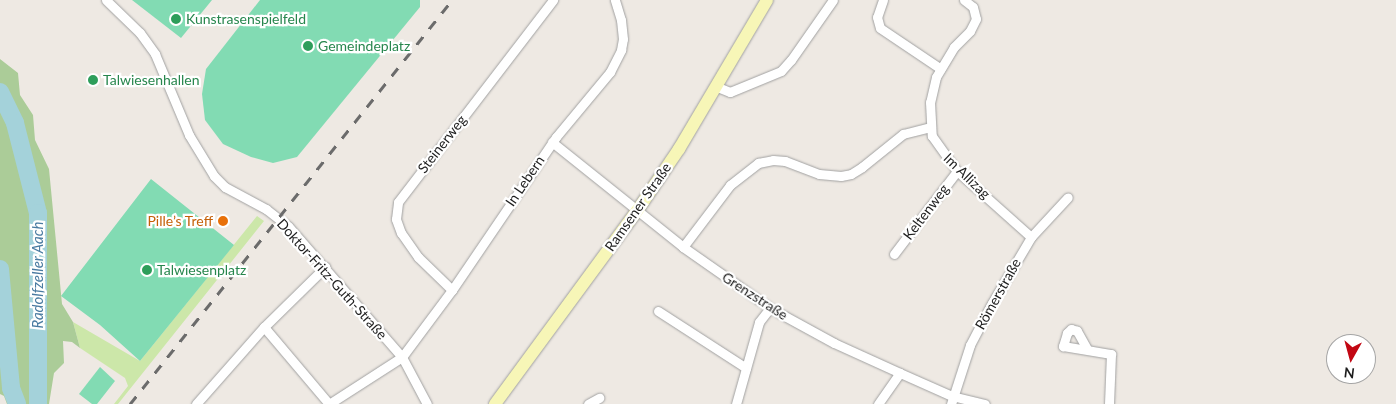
<!DOCTYPE html>
<meta charset="utf-8">
<style>
body{margin:0}
#map{position:relative;width:1396px;height:404px;overflow:hidden;background:#eee9e3;font-family:Lato,sans-serif}
div>[style]{position:absolute}
[style*='--x']{left:calc(var(--x)*1px);top:calc(var(--y)*1px);width:calc(var(--w)*1px);rotate:calc(var(--a)*1deg)}
.grass>*{inset:0;background:#cce7a9}
.forest>*{inset:0;background:#abcc98}
.pitch>*{inset:0;background:#82dbb3}
.river>*{height:18px;margin:-9px;padding:0 9px;transform-origin:9px;border-radius:9px;background:#a4d2da}
.roads{filter:drop-shadow(0 0 1px #a1a1a1) drop-shadow(0 0 1px #a1a1a1)}
.minor>*{height:9px;margin:-4.5px;padding:0 4.5px;transform-origin:4.5px;border-radius:4.5px;background:#fff}
.secondary>*{height:12px;margin:-6px;padding:0 6px;transform-origin:6px;border-radius:6px;background:#f7f6b7}
.rail>*{height:3px;margin-top:-1.5px;transform-origin:0;background:repeating-linear-gradient(90deg,#6b6b6b 0 10px,transparent 0 20px)}
.dots>*{width:14px;height:14px;translate:-50% -50%;box-sizing:border-box;border:2px solid #fff;border-radius:50%}
span{translate:-50% -50%;white-space:nowrap;text-align:center;line-height:1.15;-webkit-text-stroke:4.5px #fff;paint-order:stroke}
.leisure-label{font-size:14px;color:#27864d}
.left{translate:0 -50%;text-align:left}
.street-label{font-size:14px;color:#1d1d1d}
.food-label{font-size:14px;color:#c56008}
.right{translate:-100% -50%;text-align:right}
.water-label{font-size:15px;color:#4a7ba1;font-style:italic}
.north{position:absolute;left:1326px;top:334px;width:50px;height:50px;box-sizing:border-box;background:#fff;border:1px solid #a5a5a5;border-radius:50%;rotate:187deg;font-size:14px;font-weight:700;line-height:20px;text-align:center;color:#1d1d1d}
.north::after{content:'';display:block;margin:auto;width:18px;height:22px;background:#c20713;clip-path:polygon(50% 0,100% 100%,50% 72%,0 100%)}
</style>
<div id="map">
<div class="grass">
<div style="clip-path:polygon(257px 216px,264px 221px,118px 404px,114px 404px,128px 386px,125px 378px,80px 348px,73px 322px,140px 361px)"></div>
</div>
<div class="forest">
<div style="clip-path:polygon(0 59px,18px 73px,20px 95px,33px 115px,35px 140px,49px 169px,62px 304px,73px 322px,80px 348px,72px 342px,63px 341px,64px 363px,54px 373px,49px 404px,7px 404px,4px 396px,0 394px)"></div>
</div>
<div class="pitch">
<div style="clip-path:polygon(132px 0,212px 0,181px 38px)"></div>
<div style="clip-path:polygon(260px 0,420px 0,420px 7px,297px 157px,273px 163px,251px 157px,223px 144px,205px 120px,202px 94px,206px 69px)"></div>
<div style="clip-path:polygon(151px 179px,234px 245px,140px 361px,100px 325px,61px 296px)"></div>
<div style="clip-path:polygon(100px 367px,115px 381px,97px 404px,92px 404px,79px 394px)"></div>
</div>
<div class="river">
<div style="--x:0;--y:92;--w:34;--a:64"></div>
<div style="--x:15;--y:123;--w:93;--a:75.7"></div>
<div style="--x:38;--y:213;--w:191;--a:90"></div>
<div style="--x:0;--y:269;--w:120;--a:84.7"></div>
<div style="--x:11;--y:388;--w:17;--a:69"></div>
</div>
<div class="roads">
<div class="minor">
<div style="--x:106;--y:0;--w:47;--a:44.1"></div>
<div style="--x:140;--y:33;--w:26;--a:54"></div>
<div style="--x:155;--y:54;--w:88;--a:67.2"></div>
<div style="--x:189;--y:135;--w:48;--a:58.6"></div>
<div style="--x:214;--y:176;--w:16;--a:45"></div>
<div style="--x:225;--y:187;--w:47;--a:28.2"></div>
<div style="--x:266;--y:209;--w:28;--a:38"></div>
<div style="--x:288;--y:226;--w:174;--a:49"></div>
<div style="--x:402;--y:357;--w:53;--a:62"></div>
<div style="--x:883;--y:0;--w:18;--a:109"></div>
<div style="--x:877;--y:17;--w:11;--a:75"></div>
<div style="--x:880;--y:28;--w:73;--a:33.9"></div>
<div style="--x:964;--y:0;--w:11;--a:38"></div>
<div style="--x:973;--y:7;--w:12;--a:76"></div>
<div style="--x:976;--y:19;--w:13;--a:117"></div>
<div style="--x:970;--y:31;--w:23;--a:135"></div>
<div style="--x:954;--y:47;--w:35;--a:121"></div>
<div style="--x:936;--y:77;--w:26;--a:103"></div>
<div style="--x:930;--y:102;--w:34;--a:87"></div>
<div style="--x:932;--y:136;--w:43;--a:54.5"></div>
<div style="--x:957;--y:171;--w:99;--a:41.7"></div>
<div style="--x:715;--y:86;--w:16;--a:22"></div>
<div style="--x:730;--y:92;--w:55;--a:-22.4"></div>
<div style="--x:781;--y:71;--w:15;--a:-48"></div>
<div style="--x:791;--y:60;--w:73;--a:-55"></div>
<div style="--x:552;--y:142;--w:168;--a:38.7"></div>
<div style="--x:683;--y:247;--w:106;--a:35"></div>
<div style="--x:770;--y:308;--w:73;--a:28.7"></div>
<div style="--x:834;--y:343;--w:72;--a:24.4"></div>
<div style="--x:900;--y:373;--w:57;--a:23.9"></div>
<div style="--x:952;--y:396;--w:34;--a:14"></div>
<div style="--x:683;--y:247;--w:78;--a:-52.8"></div>
<div style="--x:730;--y:185;--w:36;--a:-38"></div>
<div style="--x:758;--y:163;--w:15;--a:-11"></div>
<div style="--x:773;--y:160;--w:12;--a:5"></div>
<div style="--x:785;--y:161;--w:36;--a:21"></div>
<div style="--x:819;--y:174;--w:22;--a:5"></div>
<div style="--x:841;--y:176;--w:10;--a:-11"></div>
<div style="--x:851;--y:174;--w:13;--a:-32"></div>
<div style="--x:862;--y:167;--w:53;--a:-38.8"></div>
<div style="--x:903;--y:134;--w:29;--a:-14"></div>
<div style="--x:894;--y:254;--w:104;--a:-52.8"></div>
<div style="--x:452;--y:290;--w:47;--a:-135.9"></div>
<div style="--x:418;--y:257;--w:29;--a:-125"></div>
<div style="--x:401;--y:233;--w:15;--a:-110"></div>
<div style="--x:396;--y:219;--w:17;--a:-83"></div>
<div style="--x:398;--y:202;--w:255;--a:-52.5"></div>
<div style="--x:658;--y:311;--w:105;--a:32.9"></div>
<div style="--x:264;--y:327;--w:101;--a:49.8"></div>
<div style="--x:1087;--y:349;--w:21;--a:-119"></div>
<div style="--x:1077;--y:331;--w:6;--a:-162"></div>
<div style="--x:1071;--y:329;--w:6;--a:135"></div>
<div style="--x:1067;--y:333;--w:14;--a:107"></div>
<div style="--x:1063;--y:346;--w:49;--a:9.5"></div>
<div style="--x:1111;--y:354;--w:50;--a:92.3"></div>
<div style="--x:196;--y:404;--w:103;--a:-48.6"></div>
<div style="--x:264;--y:327;--w:86;--a:-44.5"></div>
<div style="--x:329;--y:404;--w:87;--a:-32.8"></div>
<div style="--x:402;--y:357;--w:84;--a:-53.3"></div>
<div style="--x:452;--y:290;--w:185;--a:-55.8"></div>
<div style="--x:556;--y:137;--w:85;--a:-50.3"></div>
<div style="--x:610;--y:72;--w:25;--a:-63"></div>
<div style="--x:621;--y:50;--w:11;--a:-80"></div>
<div style="--x:623;--y:39;--w:19;--a:-96"></div>
<div style="--x:621;--y:20;--w:21;--a:-107"></div>
<div style="--x:588;--y:404;--w:13;--a:-29"></div>
<div style="--x:736;--y:404;--w:85;--a:-74.3"></div>
<div style="--x:759;--y:322;--w:18;--a:-52"></div>
<div style="--x:878;--y:404;--w:38;--a:-55"></div>
<div style="--x:951;--y:404;--w:62;--a:-72.1"></div>
<div style="--x:970;--y:345;--w:47;--a:-62.4"></div>
<div style="--x:992;--y:303;--w:77;--a:-59.4"></div>
<div style="--x:1031;--y:237;--w:54;--a:-47.2"></div>
</div>
<div class="secondary">
<div style="--x:495;--y:404;--w:240;--a:-53.7"></div>
<div style="--x:637;--y:211;--w:75;--a:-55.9"></div>
<div style="--x:679;--y:149;--w:173;--a:-59.4"></div>
</div>
</div>
<div class="rail">
<div style="--x:130;--y:404;--w:517;--a:-51.44"></div>
</div>
<div class="dots">
<div style="left:176px;top:19px;background:#2e9e5b"></div>
<div style="left:308px;top:46px;background:#2e9e5b"></div>
<div style="left:93px;top:80px;background:#2e9e5b"></div>
<div style="left:223px;top:221px;background:#e8710a"></div>
<div style="left:147px;top:270px;background:#2e9e5b"></div>
</div>
<div class="leisure-label">
<span class="left" style="left:186px;top:19px">Kunstrasenspielfeld</span>
<span class="left" style="left:318px;top:46px">Gemeindeplatz</span>
<span class="left" style="left:103px;top:80px">Talwiesenhallen</span>
<span class="left" style="left:157px;top:270px">Talwiesenplatz</span>
</div>
<div class="street-label">
<span style="left:442px;top:144px;rotate:-52deg">Steinerweg</span>
<span style="left:967px;top:176px;rotate:44deg">Im Allizag</span>
<span style="left:525px;top:181px;rotate:-56deg">In Lebern</span>
<span style="left:638px;top:207px;rotate:-55deg">Ramsener Straße</span>
<span style="left:926px;top:212px;rotate:-53deg">Keltenweg</span>
<span style="left:332px;top:279px;rotate:48deg">Doktor-Fritz-Guth-Straße</span>
<span style="left:998px;top:294px;rotate:-61deg">Römerstraße</span>
<span style="left:755px;top:296px;rotate:33deg">Grenzstraße</span>
</div>
<div class="food-label">
<span class="right" style="left:213px;top:221px">Pille’s Treff</span>
</div>
<div class="water-label">
<span style="left:38px;top:275px;rotate:-90deg">Radolfzeller Aach</span>
</div>
<div class="north">N</div>
</div>
